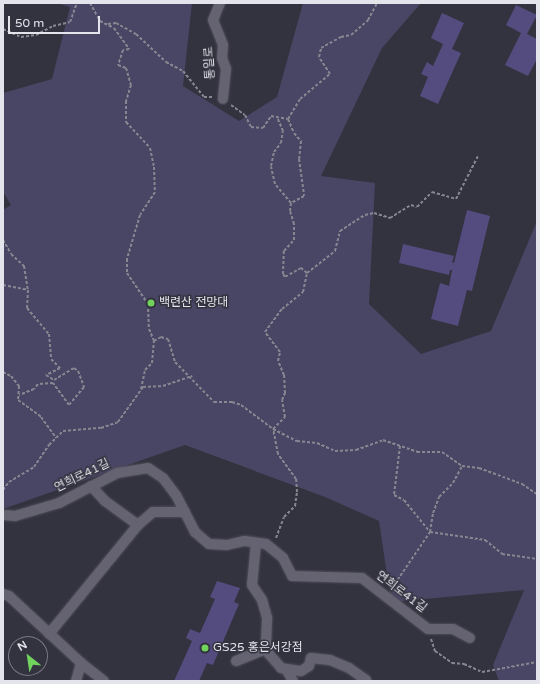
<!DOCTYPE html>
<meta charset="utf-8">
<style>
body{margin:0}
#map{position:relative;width:540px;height:684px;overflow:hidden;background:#33323f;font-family:"Varela Round","Noto Sans KR",sans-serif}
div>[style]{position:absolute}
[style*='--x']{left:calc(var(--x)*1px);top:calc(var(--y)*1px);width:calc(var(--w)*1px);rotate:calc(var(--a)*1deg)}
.green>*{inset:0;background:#494564}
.building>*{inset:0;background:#544b7e}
.path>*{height:2px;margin-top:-1px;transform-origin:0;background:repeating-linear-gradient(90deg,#878791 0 3px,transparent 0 5px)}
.roads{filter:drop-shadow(0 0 1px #4f4e59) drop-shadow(0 0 1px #4f4e59)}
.minor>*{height:10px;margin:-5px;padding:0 5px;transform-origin:5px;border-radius:5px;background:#656372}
.dots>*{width:11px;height:11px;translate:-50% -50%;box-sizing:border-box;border:2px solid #33323f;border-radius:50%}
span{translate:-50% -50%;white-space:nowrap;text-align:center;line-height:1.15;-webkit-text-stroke:3px #33323f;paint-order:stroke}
.street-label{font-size:12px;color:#e4e4ec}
.poi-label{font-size:12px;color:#e4e4ec}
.left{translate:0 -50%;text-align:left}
.frame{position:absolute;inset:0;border:4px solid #e4e4ec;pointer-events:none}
.north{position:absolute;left:8px;top:636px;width:40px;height:40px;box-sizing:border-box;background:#33323f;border:1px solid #7a7984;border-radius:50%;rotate:330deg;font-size:11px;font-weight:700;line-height:16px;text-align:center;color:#e4e4ec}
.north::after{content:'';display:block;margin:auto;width:14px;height:18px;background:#71d25e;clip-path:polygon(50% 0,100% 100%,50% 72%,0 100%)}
.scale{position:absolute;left:8px;top:16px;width:92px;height:18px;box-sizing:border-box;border:2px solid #e4e4ec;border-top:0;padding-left:5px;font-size:12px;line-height:14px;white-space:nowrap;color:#e4e4ec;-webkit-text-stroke:3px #33323f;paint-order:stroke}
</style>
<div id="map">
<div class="green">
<div style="clip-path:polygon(57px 3px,192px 3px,183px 86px,239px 121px,277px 97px,303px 3px,421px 3px,382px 48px,321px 176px,375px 183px,369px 304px,421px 354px,491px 331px,537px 221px,537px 681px,499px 681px,493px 665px,524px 590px,391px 602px,379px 521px,325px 497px,185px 445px,3px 509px,3px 210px,11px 205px,3px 192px,3px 93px,52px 79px,70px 7px)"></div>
</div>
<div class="building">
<div style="clip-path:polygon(516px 5px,537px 15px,527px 34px,537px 39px,537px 59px,528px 76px,505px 65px,521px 33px,506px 25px)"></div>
<div style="clip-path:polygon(442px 13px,464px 23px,452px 49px,461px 53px,438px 104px,420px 96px,428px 77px,421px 74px,427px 62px,433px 66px,443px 44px,431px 38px)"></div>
<div style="clip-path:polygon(467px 210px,490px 216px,472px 291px,467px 290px,458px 326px,431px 319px,440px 283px,449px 286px,452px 270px,450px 270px,449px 275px,399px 263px,403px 244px,454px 256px,452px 262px,454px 263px)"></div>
<div style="clip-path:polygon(217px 581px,240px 588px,234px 602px,239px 604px,213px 665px,207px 663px,199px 681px,174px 681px,192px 641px,186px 638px,190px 629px,200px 633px,215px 599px,210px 597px)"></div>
</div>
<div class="path">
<div style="--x:90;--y:3;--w:21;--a:61"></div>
<div style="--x:100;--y:21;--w:16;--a:27"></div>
<div style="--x:114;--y:28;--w:26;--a:54"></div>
<div style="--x:129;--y:49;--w:6;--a:171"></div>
<div style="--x:123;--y:50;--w:16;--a:108"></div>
<div style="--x:118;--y:65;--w:9;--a:21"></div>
<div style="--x:126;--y:68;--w:18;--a:74"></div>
<div style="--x:131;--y:85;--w:17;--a:107"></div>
<div style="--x:126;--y:101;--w:21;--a:90"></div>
<div style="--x:126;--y:122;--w:35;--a:47"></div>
<div style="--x:150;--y:148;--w:19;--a:78"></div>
<div style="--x:154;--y:167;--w:25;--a:88"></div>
<div style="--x:155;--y:192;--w:27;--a:123"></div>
<div style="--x:140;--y:215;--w:46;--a:106.5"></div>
<div style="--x:127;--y:259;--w:14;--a:90"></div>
<div style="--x:127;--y:273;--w:37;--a:56"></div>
<div style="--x:148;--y:304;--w:25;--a:88"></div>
<div style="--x:149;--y:329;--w:13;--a:67"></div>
<div style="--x:108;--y:24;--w:8;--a:-7"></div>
<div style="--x:116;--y:23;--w:23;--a:29"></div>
<div style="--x:136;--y:34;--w:41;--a:43"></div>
<div style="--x:166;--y:62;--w:19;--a:28"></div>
<div style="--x:183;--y:71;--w:33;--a:51"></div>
<div style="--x:204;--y:97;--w:9;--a:0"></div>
<div style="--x:3;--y:29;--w:20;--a:24"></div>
<div style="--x:21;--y:37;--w:15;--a:-8"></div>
<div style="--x:36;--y:35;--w:19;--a:-28"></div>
<div style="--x:53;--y:26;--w:17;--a:-13"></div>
<div style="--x:70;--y:22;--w:20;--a:-70"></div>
<div style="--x:231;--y:105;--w:17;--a:36"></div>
<div style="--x:245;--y:115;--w:13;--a:63"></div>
<div style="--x:251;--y:127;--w:12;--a:5"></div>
<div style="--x:263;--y:128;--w:14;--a:-56"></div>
<div style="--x:271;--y:116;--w:17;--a:10"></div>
<div style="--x:288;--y:119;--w:15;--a:67"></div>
<div style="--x:294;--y:133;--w:11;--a:49"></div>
<div style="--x:301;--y:141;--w:18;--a:96"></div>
<div style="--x:299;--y:159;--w:37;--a:82"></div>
<div style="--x:304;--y:196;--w:15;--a:152"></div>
<div style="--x:288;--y:119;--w:23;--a:-59"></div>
<div style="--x:300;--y:99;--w:39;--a:-40"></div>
<div style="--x:330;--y:74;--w:20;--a:-123"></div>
<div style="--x:319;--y:57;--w:9;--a:-77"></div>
<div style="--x:321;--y:48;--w:23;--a:-29"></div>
<div style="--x:341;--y:37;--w:10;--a:-11"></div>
<div style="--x:351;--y:35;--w:23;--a:-41"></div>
<div style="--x:368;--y:20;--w:19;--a:-62"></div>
<div style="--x:3;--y:240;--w:16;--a:60"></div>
<div style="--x:11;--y:254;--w:18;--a:43"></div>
<div style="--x:24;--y:266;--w:24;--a:81"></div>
<div style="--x:28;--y:290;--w:18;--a:93"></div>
<div style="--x:27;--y:308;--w:34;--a:50"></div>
<div style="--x:49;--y:334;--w:25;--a:85"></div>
<div style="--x:51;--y:359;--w:13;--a:45"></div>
<div style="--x:60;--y:368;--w:16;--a:153"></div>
<div style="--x:46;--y:375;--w:9;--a:32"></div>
<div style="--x:54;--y:380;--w:23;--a:-31"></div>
<div style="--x:74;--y:368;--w:5;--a:37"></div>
<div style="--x:78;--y:371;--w:17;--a:69"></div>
<div style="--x:84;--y:387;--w:23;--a:130"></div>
<div style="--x:69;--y:405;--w:27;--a:-126"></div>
<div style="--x:53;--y:383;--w:15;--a:176"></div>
<div style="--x:38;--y:384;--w:6;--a:129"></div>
<div style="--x:34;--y:389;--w:16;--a:158"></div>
<div style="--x:307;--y:273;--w:36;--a:-38"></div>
<div style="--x:335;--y:251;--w:21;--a:-76"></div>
<div style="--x:340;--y:231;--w:30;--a:-33"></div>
<div style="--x:365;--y:215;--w:9;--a:-13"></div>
<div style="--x:374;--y:213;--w:17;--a:17"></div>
<div style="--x:390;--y:218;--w:25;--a:-32"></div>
<div style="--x:411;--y:205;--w:6;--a:18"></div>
<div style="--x:417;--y:207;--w:21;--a:-45"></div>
<div style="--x:432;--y:192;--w:25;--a:16"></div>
<div style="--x:456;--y:199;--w:48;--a:-62.9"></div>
<div style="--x:3;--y:285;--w:25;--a:11"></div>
<div style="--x:3;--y:372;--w:9;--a:27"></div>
<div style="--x:11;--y:376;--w:13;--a:51"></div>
<div style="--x:19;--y:386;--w:14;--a:94"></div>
<div style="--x:18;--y:400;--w:29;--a:36"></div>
<div style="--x:41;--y:417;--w:26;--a:54"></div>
<div style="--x:141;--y:389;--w:19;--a:-78"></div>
<div style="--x:145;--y:370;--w:10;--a:-45"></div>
<div style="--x:152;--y:363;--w:22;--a:-85"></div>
<div style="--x:154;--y:341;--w:8;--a:-30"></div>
<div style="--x:161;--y:337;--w:7;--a:16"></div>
<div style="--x:168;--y:339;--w:24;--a:73"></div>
<div style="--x:175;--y:362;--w:56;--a:45.7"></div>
<div style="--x:214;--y:402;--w:18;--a:0"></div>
<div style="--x:232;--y:402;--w:9;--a:18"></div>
<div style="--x:241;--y:405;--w:40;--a:37"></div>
<div style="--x:273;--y:429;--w:17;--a:-45"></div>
<div style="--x:285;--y:417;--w:17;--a:-100"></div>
<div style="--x:282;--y:400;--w:8;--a:-67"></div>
<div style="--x:285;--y:393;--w:18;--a:-93"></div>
<div style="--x:284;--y:375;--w:15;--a:-113"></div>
<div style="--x:278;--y:361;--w:9;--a:-77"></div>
<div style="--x:280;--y:352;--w:25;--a:-127"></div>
<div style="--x:265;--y:332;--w:29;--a:-54"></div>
<div style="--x:282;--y:309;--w:27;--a:-39"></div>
<div style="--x:303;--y:292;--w:19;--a:-78"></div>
<div style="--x:307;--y:273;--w:8;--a:-140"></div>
<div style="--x:301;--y:268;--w:18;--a:151"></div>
<div style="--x:285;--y:277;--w:4;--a:-124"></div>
<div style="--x:283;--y:274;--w:23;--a:-88"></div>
<div style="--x:284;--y:251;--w:15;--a:-48"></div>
<div style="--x:294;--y:240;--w:16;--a:-90"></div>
<div style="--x:294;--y:224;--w:14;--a:-107"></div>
<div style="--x:290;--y:211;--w:8;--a:-83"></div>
<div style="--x:291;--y:203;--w:25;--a:-130"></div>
<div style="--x:275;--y:184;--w:18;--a:-103"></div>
<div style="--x:271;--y:166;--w:14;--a:-78"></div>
<div style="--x:274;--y:152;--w:11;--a:-52"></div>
<div style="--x:281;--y:143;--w:12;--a:-81"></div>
<div style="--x:283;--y:131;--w:13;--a:-113"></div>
<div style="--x:400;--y:446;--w:49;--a:97"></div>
<div style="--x:394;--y:495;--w:11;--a:27"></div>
<div style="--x:404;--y:500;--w:41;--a:50.9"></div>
<div style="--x:430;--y:532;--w:56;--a:8.3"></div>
<div style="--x:485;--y:540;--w:22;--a:39"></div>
<div style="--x:502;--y:554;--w:35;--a:8"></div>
<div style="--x:3;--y:490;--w:10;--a:-53"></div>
<div style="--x:9;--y:482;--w:29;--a:-31"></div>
<div style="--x:34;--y:467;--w:27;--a:-56"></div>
<div style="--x:49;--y:445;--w:20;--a:-45"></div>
<div style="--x:63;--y:431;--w:38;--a:-5"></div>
<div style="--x:101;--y:428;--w:18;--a:-19"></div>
<div style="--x:118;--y:422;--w:43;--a:-54.5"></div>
<div style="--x:143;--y:387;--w:20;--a:-3"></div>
<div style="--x:163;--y:386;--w:31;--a:-19"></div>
<div style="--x:276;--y:538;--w:22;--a:-69"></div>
<div style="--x:284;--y:517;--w:16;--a:-45"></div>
<div style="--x:295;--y:506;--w:14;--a:-82"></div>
<div style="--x:297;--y:492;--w:13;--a:-94"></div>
<div style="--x:296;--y:479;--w:31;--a:-126"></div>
<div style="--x:278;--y:454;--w:25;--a:-101"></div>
<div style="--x:273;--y:429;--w:27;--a:27"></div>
<div style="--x:297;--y:441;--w:20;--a:6"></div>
<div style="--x:317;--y:443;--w:20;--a:24"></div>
<div style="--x:335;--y:451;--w:21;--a:-3"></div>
<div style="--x:356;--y:450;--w:29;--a:-20"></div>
<div style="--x:383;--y:440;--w:36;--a:19"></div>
<div style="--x:417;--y:452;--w:25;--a:0"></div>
<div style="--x:442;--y:452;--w:24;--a:35"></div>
<div style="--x:462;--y:466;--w:17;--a:7"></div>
<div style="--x:479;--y:468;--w:46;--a:20.4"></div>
<div style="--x:522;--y:484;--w:18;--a:34"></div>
<div style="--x:392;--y:588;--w:68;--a:-55.8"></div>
<div style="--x:430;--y:532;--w:19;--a:-81"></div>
<div style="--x:433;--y:513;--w:17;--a:-69"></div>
<div style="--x:439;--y:497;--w:20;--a:-45"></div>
<div style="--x:453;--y:483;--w:19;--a:-62"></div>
<div style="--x:431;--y:639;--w:13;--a:72"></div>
<div style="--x:435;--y:651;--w:21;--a:35"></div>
<div style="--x:452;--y:663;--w:12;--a:5"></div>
<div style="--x:464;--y:664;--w:20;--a:24"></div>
<div style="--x:482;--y:672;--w:56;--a:-10.3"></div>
</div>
<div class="roads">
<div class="minor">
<div style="--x:220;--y:3;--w:18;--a:112"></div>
<div style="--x:213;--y:20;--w:27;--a:68"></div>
<div style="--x:223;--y:45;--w:13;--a:94"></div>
<div style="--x:222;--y:58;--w:12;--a:70"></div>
<div style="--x:226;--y:69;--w:30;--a:96"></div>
<div style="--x:91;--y:486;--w:21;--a:47"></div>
<div style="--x:105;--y:501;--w:41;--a:36"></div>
<div style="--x:3;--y:515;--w:12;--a:5"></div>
<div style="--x:15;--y:516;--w:46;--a:-16.5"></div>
<div style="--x:59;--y:503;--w:65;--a:-27.3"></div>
<div style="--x:117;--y:473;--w:31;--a:-9"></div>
<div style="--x:148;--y:468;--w:18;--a:34"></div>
<div style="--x:163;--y:478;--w:21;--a:53"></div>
<div style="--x:176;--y:495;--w:42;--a:62.8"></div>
<div style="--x:195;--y:532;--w:18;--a:41"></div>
<div style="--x:209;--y:544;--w:18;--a:3"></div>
<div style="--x:227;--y:545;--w:18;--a:-13"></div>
<div style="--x:245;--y:541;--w:21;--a:8"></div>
<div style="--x:266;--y:544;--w:22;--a:39"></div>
<div style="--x:283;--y:558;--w:20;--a:63"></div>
<div style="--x:292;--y:576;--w:70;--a:1.6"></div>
<div style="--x:362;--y:578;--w:83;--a:37.7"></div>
<div style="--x:428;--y:629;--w:25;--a:0"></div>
<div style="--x:453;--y:629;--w:19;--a:28"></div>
<div style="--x:256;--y:543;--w:42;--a:95.4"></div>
<div style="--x:252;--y:585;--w:18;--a:56"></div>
<div style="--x:262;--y:600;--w:19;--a:74"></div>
<div style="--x:267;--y:618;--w:31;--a:92"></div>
<div style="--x:266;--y:649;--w:6;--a:59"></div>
<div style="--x:269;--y:654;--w:18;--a:49"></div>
<div style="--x:281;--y:668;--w:20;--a:9"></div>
<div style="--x:301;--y:671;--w:9;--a:-32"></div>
<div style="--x:309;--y:666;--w:8;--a:-76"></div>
<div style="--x:311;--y:658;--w:19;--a:6"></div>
<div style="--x:330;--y:660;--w:21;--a:23"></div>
<div style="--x:349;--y:668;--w:21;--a:35"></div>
<div style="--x:3;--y:594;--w:6;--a:18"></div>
<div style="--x:9;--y:596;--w:98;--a:42.9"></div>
<div style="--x:81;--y:663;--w:29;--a:38"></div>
<div style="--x:49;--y:634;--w:141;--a:-50.8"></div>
<div style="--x:138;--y:525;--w:20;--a:-41"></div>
<div style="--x:153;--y:512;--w:32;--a:0"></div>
<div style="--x:236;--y:661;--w:32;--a:-22"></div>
<div style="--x:286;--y:669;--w:14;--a:60"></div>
<div style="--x:76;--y:681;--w:19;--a:-74"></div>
</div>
</div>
<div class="dots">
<div style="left:151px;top:303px;background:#71d25e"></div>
<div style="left:205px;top:648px;background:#71d25e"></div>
</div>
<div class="street-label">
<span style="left:210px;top:63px;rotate:-94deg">통일로</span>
<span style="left:82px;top:476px;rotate:-26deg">연희로41길</span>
<span style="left:401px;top:592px;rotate:37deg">연희로41길</span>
</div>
<div class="poi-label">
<span class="left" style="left:159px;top:303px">백련산 전망대</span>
<span class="left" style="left:213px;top:648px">GS25 홍은서강점</span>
</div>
<div class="frame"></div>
<div class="north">N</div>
<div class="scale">50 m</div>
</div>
